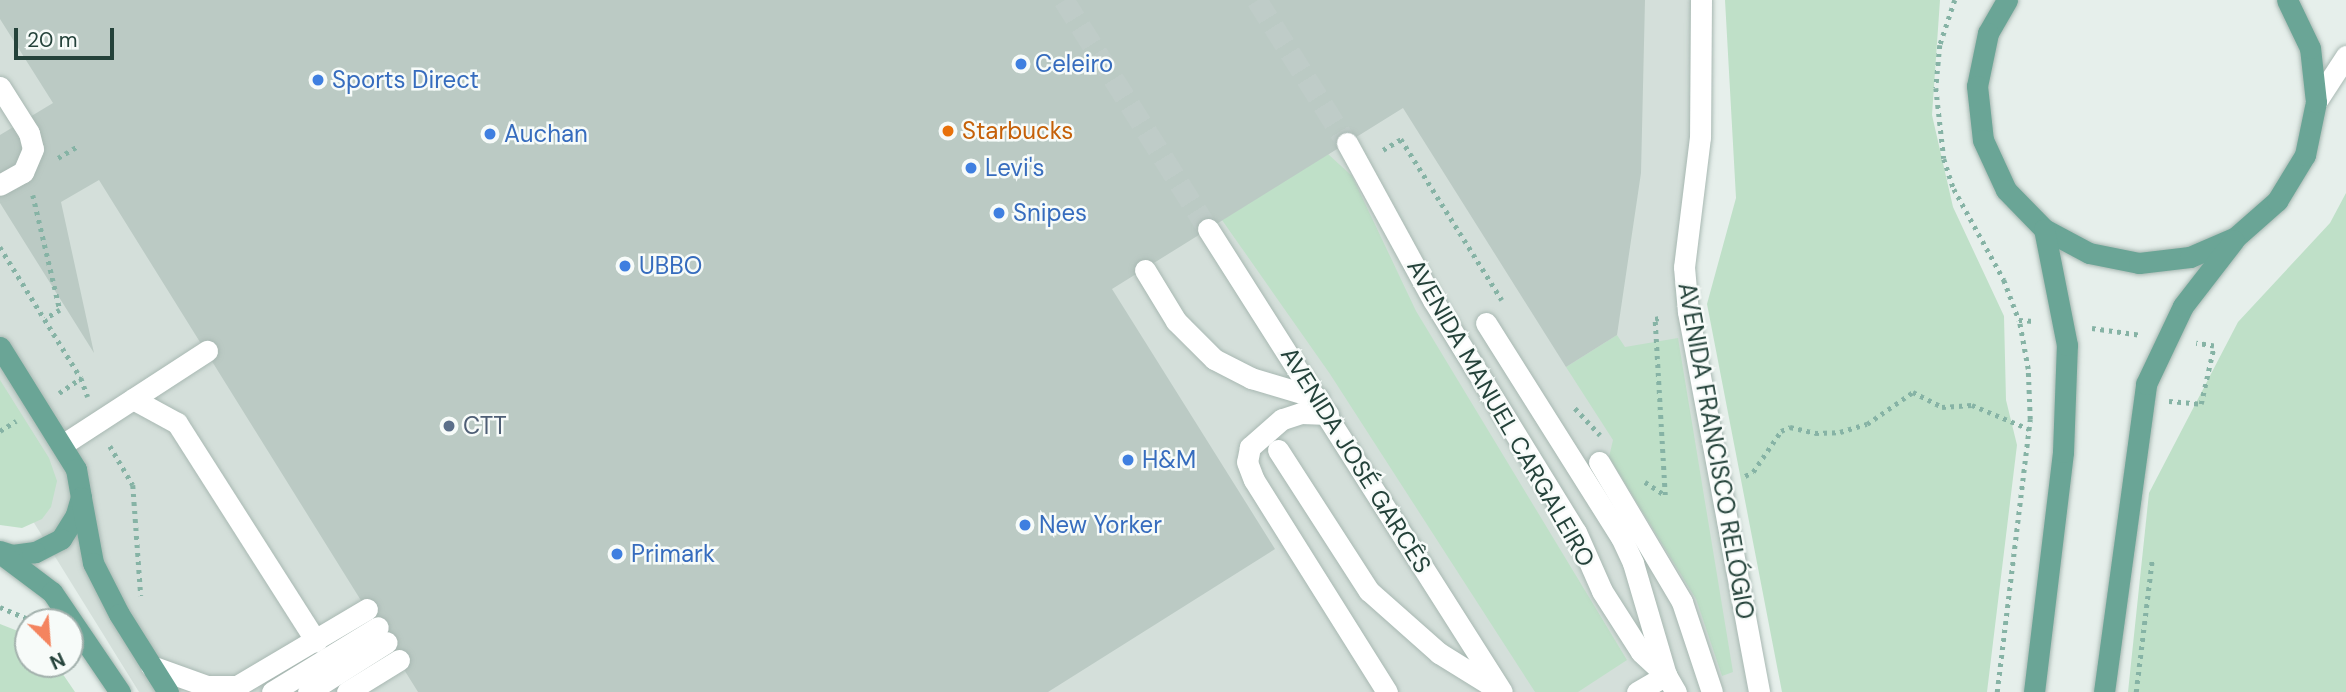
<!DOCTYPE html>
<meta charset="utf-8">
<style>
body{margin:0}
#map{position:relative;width:2346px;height:692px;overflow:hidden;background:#e6efeb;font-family:"DM Sans",sans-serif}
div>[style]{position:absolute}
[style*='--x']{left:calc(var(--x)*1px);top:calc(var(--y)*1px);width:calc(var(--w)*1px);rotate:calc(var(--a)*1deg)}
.built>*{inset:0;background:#d4dfda}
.green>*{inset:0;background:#bfe0c8}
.building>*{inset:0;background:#bbcac4}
.minor-tunnel>*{height:21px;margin-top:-10.5px;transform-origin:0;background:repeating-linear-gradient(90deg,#bfccc8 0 21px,transparent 0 31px)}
.path>*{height:4.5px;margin-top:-2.25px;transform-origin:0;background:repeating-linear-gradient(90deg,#86b3a5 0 3.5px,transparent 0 8.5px)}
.roads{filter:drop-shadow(0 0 2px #a8b8b2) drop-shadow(0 0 2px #a8b8b2)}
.minor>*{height:21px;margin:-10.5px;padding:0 10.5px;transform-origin:10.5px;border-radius:10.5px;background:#fff}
.major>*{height:21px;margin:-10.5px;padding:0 10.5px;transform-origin:10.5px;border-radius:10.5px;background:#6aa596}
.dots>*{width:19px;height:19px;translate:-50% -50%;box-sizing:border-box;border:4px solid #f7fbf9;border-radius:50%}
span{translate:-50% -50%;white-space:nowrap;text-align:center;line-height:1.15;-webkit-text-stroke:5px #f7fbf9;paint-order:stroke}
.shop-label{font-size:24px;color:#366cbe}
.left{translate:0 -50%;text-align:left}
.food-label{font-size:24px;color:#c56008}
.street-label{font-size:24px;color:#24423a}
.service-label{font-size:24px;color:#4e5e75}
.north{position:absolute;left:14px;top:608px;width:70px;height:70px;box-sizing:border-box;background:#f7fbf9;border:2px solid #a3b1ad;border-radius:50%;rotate:155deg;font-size:19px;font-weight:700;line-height:28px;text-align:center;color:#24423a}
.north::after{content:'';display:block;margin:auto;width:24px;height:32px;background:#f4845f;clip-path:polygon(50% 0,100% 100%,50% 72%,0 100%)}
.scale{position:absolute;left:14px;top:28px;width:100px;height:32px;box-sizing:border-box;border:4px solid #24423a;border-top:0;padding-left:9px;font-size:21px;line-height:24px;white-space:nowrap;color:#24423a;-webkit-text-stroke:5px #f7fbf9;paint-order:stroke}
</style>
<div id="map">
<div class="built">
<div style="clip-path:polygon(0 0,1701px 0,1684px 267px,1759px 692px,139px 692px,0 468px)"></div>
</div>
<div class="green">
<div style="clip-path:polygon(1725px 0,1940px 0,1932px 115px,1953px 207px,2004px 316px,2006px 400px,2017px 445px,1987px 692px,1782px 692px,1707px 304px,1736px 198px)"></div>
<div style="clip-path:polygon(1328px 154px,1352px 176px,1416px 311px,1627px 660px,1578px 692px,1535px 692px,1330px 374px,1222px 220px)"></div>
<div style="clip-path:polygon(2346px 193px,2346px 692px,2128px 692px,2149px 493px,2238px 322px,2330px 223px)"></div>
<div style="clip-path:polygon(1617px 335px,1625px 347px,1678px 338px,1733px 672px,1722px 676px,1696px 599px,1609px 457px,1613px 440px,1566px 367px)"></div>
<div style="clip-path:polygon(0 380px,49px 458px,57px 481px,51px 507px,42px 519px,22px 528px,0 525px)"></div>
<div style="clip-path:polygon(0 624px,28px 635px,28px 664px,56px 664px,75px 692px,0 692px)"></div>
</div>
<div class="building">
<div style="clip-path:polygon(0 0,1645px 0,1641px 173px,1617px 335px,1566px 367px,1403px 108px,1112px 289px,1275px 549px,1048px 692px,418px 692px,99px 180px,61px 202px,94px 353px,0 203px,0 135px,53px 103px,0 19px)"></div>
</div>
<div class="minor-tunnel">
<div style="--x:1064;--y:0;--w:271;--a:57.8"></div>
<div style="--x:1257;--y:0;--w:169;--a:57.8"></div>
</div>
<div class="path">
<div style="--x:1955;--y:0;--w:47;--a:108.4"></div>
<div style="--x:1940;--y:45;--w:43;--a:95.3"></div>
<div style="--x:1936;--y:88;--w:71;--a:83.6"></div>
<div style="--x:1944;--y:159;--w:32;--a:72"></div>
<div style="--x:1954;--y:189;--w:104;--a:61.2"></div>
<div style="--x:2004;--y:280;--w:43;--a:69.4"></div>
<div style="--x:2019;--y:320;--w:15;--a:4"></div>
<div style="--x:1383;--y:150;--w:21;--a:-31"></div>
<div style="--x:1401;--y:139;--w:190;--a:57.9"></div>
<div style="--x:58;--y:158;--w:23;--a:-31"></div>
<div style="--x:33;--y:195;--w:118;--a:76.8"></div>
<div style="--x:60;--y:310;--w:17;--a:149"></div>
<div style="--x:0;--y:247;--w:154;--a:58.3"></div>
<div style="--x:81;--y:378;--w:20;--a:70"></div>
<div style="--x:2092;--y:328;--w:50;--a:8"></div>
<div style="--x:59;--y:393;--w:27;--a:-34"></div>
<div style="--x:2169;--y:401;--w:32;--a:5"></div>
<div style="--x:2201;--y:404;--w:59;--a:-77.4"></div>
<div style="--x:2214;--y:346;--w:18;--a:-171"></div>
<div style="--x:1575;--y:408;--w:37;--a:47"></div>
<div style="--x:0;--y:431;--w:19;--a:-32"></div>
<div style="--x:110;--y:446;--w:45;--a:59.5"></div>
<div style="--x:133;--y:485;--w:111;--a:85.9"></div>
<div style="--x:1745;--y:476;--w:9;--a:-27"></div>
<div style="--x:1753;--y:472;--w:50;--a:-55.7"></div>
<div style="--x:1781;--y:431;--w:10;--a:-24"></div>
<div style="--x:1790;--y:427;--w:26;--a:13"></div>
<div style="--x:1815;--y:433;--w:25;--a:-2"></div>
<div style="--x:1840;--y:432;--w:28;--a:-17"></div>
<div style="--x:1867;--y:424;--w:56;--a:-34.8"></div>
<div style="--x:1913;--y:392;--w:33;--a:27"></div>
<div style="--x:1942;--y:407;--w:30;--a:-4"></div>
<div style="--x:1972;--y:405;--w:62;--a:22.8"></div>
<div style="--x:1645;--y:482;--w:24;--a:33"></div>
<div style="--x:1665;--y:495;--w:176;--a:-93.3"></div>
<div style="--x:1655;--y:319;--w:8;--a:-14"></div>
<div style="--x:0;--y:607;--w:38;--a:23"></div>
<div style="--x:1997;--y:692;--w:275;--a:-83.1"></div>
<div style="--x:2030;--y:419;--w:50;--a:-92.3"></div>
<div style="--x:2028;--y:369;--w:50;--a:-100.4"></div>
<div style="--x:2136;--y:692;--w:134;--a:-83.1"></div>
</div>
<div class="roads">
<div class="minor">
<div style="--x:1701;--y:0;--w:137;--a:90.4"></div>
<div style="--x:1700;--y:137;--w:131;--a:97"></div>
<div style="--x:1684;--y:267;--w:45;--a:84.9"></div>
<div style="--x:1688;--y:312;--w:387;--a:79.4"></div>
<div style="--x:0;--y:87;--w:54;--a:57.8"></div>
<div style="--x:29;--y:133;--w:16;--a:76"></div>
<div style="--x:33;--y:149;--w:25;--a:113"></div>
<div style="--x:23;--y:172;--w:26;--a:151"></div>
<div style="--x:2316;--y:102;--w:55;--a:-56.9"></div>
<div style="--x:1347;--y:143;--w:179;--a:61.3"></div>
<div style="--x:1433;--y:300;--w:273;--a:58.4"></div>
<div style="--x:1576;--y:532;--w:64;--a:66.2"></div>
<div style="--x:1602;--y:591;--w:72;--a:57.4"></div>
<div style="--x:1641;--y:652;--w:34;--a:43"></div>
<div style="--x:1208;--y:229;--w:548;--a:57.58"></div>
<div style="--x:1145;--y:270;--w:60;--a:58.7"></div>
<div style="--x:1176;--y:321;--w:54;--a:45"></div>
<div style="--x:1214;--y:359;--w:42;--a:27.2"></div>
<div style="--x:1251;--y:378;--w:70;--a:16.6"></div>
<div style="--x:1486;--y:323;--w:253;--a:57.8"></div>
<div style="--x:1621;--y:537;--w:29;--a:65"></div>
<div style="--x:1633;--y:563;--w:117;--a:73.6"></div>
<div style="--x:1666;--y:675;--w:20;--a:60"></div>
<div style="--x:133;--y:399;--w:50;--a:28.6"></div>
<div style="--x:177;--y:423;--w:259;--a:57.5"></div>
<div style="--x:1328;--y:414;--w:27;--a:-178"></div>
<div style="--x:1301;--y:413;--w:20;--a:162"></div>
<div style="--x:1282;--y:419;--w:43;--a:138.8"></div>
<div style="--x:1250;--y:447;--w:15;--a:101"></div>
<div style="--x:1247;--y:462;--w:19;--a:69"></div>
<div style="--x:1254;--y:480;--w:250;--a:57.9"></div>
<div style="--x:62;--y:445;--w:173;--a:-33"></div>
<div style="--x:1278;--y:450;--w:168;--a:57.2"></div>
<div style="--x:1369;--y:591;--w:94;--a:41.5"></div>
<div style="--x:1439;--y:653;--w:68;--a:31.8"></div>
<div style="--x:1599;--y:462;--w:163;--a:59.3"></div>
<div style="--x:1682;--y:602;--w:95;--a:71.6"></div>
<div style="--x:151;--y:666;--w:59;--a:19.7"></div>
<div style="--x:207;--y:686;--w:30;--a:0"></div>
<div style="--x:237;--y:686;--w:151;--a:-30.6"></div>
<div style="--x:272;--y:692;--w:124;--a:-31.5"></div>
<div style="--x:308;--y:692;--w:93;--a:-32.3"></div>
<div style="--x:347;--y:692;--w:61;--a:-31.6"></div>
<div style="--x:1637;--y:692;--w:34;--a:-30"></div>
</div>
<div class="major">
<div style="--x:2007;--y:0;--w:38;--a:120"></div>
<div style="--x:1988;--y:33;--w:54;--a:101.7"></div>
<div style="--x:1977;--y:86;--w:54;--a:83.7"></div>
<div style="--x:1983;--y:140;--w:55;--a:65.3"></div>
<div style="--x:2006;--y:190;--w:54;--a:45.7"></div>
<div style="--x:2044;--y:229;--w:51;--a:28.1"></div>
<div style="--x:2089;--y:253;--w:51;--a:11.3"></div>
<div style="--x:2139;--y:263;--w:51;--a:-6.7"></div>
<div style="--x:2190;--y:257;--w:50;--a:-23.5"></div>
<div style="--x:2236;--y:237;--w:55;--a:-41.3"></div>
<div style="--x:2277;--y:201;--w:54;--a:-58.7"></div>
<div style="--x:2305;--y:155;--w:54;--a:-78.3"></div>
<div style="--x:2316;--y:102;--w:54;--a:-96.3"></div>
<div style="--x:2310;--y:48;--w:53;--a:-115.6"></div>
<div style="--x:0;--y:347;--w:144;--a:58.1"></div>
<div style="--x:76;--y:469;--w:28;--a:80"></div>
<div style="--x:81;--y:497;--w:19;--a:106"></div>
<div style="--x:76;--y:515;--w:28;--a:122"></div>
<div style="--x:61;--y:539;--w:29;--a:153"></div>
<div style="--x:35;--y:552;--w:23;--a:173"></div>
<div style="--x:12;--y:555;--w:13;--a:-162"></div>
<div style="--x:81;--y:498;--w:66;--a:79.5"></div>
<div style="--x:93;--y:563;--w:57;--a:63"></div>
<div style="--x:119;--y:614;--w:92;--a:57.9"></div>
<div style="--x:0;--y:553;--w:65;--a:36.9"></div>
<div style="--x:52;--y:592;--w:121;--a:55.8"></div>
<div style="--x:2034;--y:692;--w:242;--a:-83.1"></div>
<div style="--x:2063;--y:452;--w:107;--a:-87.9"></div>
<div style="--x:2067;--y:345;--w:118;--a:-101.2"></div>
<div style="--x:2104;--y:692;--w:311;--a:-82.2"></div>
<div style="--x:2146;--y:384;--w:86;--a:-64.6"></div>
<div style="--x:2183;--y:306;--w:83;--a:-52.3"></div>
</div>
</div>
<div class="dots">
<div style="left:1021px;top:64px;background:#3f7fe0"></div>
<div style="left:318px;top:80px;background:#3f7fe0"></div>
<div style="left:948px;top:131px;background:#e8710a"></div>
<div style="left:490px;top:134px;background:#3f7fe0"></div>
<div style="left:971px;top:168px;background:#3f7fe0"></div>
<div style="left:999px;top:213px;background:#3f7fe0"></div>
<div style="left:625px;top:266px;background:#3f7fe0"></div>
<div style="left:449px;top:426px;background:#5c6f8a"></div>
<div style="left:1128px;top:460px;background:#3f7fe0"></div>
<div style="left:1025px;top:525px;background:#3f7fe0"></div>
<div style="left:617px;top:554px;background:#3f7fe0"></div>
</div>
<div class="shop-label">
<span class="left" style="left:1035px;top:64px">Celeiro</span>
<span class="left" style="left:332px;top:80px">Sports Direct</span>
<span class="left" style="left:504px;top:134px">Auchan</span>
<span class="left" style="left:985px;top:168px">Levi's</span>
<span class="left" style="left:1013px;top:213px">Snipes</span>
<span class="left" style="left:639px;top:266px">UBBO</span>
<span class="left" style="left:1142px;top:460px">H&amp;M</span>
<span class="left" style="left:1039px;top:525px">New Yorker</span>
<span class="left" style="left:631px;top:554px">Primark</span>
</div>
<div class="food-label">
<span class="left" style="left:962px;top:131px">Starbucks</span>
</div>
<div class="street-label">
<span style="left:1501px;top:413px;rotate:60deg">AVENIDA MANUEL CARGALEIRO</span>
<span style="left:1716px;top:451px;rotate:80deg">AVENIDA FRANCISCO RELÓGIO</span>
<span style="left:1356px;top:460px;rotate:58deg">AVENIDA JOSÉ GARCÊS</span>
</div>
<div class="service-label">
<span class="left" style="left:463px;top:426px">CTT</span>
</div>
<div class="north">N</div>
<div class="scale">20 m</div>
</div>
